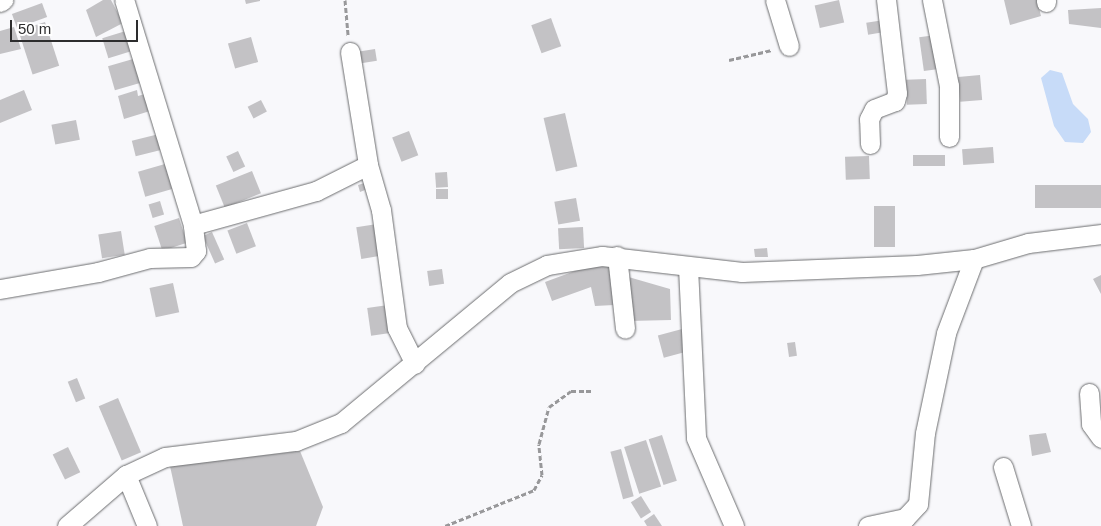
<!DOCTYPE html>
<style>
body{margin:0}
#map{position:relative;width:1101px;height:526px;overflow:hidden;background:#f8f8fb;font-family:Helvetica,sans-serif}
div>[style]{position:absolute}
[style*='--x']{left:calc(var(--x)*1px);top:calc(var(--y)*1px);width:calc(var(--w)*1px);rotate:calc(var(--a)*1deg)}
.water>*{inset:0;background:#c7dbf8}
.building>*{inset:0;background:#c3c2c5;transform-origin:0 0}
.path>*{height:3px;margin-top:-1.5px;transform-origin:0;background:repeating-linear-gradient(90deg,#98989a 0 5px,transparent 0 7.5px)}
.roads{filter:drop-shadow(0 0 1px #6c6d6f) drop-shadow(0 0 1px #6c6d6f)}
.street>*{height:19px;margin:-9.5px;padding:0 9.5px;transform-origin:9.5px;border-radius:9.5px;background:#fff}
span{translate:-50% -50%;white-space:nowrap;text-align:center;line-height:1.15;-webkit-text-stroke:4.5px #fff;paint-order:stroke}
.scale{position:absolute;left:10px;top:20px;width:128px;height:22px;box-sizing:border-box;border:2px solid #2d2d2e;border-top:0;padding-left:6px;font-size:15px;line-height:18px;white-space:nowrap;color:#2d2d2e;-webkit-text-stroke:4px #fff;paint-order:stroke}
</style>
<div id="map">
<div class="water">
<div style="clip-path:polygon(1050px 70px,1062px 73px,1073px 104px,1088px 119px,1091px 132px,1083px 143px,1065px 142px,1054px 126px,1041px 78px)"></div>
</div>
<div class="building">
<div style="clip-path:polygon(103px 0,111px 0,123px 23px,96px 37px,86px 10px)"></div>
<div style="clip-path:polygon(245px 0,260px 0,260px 1px,246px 4px)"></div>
<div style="left:839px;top:0;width:23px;height:25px;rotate:77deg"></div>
<div style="clip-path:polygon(1004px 0,1037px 0,1041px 16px,1010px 25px)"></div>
<div style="left:42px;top:3px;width:15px;height:32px;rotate:70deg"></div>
<div style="clip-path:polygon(1101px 8px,1101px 28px,1069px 24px,1068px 10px)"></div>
<div style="left:551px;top:18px;width:30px;height:21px;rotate:70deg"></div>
<div style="left:884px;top:20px;width:12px;height:18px;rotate:81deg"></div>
<div style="left:45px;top:22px;width:46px;height:28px;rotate:72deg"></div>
<div style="clip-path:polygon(14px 27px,21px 49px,0 54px,0 31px)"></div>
<div style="left:129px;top:30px;width:21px;height:28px;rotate:73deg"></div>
<div style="left:936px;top:35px;width:34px;height:17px;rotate:82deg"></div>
<div style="left:251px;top:37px;width:26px;height:24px;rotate:74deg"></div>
<div style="left:375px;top:49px;width:12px;height:19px;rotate:81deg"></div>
<div style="left:133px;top:59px;width:25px;height:26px;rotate:74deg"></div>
<div style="left:980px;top:75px;width:25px;height:22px;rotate:85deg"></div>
<div style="left:926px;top:79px;width:25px;height:20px;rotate:88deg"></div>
<div style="clip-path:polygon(24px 90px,32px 110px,0 123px,0 100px)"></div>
<div style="clip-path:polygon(137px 90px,138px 96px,145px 94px,150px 111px,124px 119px,118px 96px)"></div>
<div style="left:261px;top:100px;width:13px;height:15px;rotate:63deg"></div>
<div style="left:565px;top:113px;width:55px;height:22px;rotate:77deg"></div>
<div style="left:76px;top:120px;width:20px;height:25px;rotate:79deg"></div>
<div style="left:409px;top:131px;width:26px;height:18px;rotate:69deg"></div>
<div style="left:159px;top:134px;width:16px;height:28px;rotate:76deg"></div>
<div style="left:993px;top:147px;width:16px;height:31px;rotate:86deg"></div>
<div style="left:238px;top:151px;width:17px;height:13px;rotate:65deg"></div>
<div style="left:913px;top:155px;width:32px;height:11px"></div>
<div style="left:869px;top:156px;width:23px;height:24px;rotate:88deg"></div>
<div style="left:165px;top:164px;width:26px;height:28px;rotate:74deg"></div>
<div style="left:252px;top:171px;width:24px;height:39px;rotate:68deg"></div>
<div style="left:447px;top:172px;width:15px;height:12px;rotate:86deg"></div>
<div style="clip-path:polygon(368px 182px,370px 188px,360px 192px,358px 185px)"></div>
<div style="left:1101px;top:185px;width:23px;height:66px;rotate:90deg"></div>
<div style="left:436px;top:189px;width:12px;height:10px"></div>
<div style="left:576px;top:198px;width:23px;height:22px;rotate:80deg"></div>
<div style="left:160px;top:201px;width:14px;height:12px;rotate:73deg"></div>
<div style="left:874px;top:206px;width:21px;height:41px"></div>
<div style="left:179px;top:218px;width:26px;height:26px;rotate:72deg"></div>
<div style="left:247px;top:223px;width:25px;height:21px;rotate:69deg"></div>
<div style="left:377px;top:224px;width:32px;height:21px;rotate:81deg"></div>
<div style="left:583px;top:227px;width:21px;height:25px;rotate:87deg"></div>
<div style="left:121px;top:231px;width:24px;height:23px;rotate:81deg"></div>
<div style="left:212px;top:232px;width:30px;height:10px;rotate:66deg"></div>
<div style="clip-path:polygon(767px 248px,768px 257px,755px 257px,754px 249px)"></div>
<div style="clip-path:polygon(610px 266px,614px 305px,595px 306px,591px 287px,552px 301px,545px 282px,583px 268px)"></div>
<div style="left:442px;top:269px;width:15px;height:15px;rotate:82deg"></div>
<div style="clip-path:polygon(1101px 275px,1101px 294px,1093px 279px)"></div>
<div style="clip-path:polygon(625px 276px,670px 289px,671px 320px,629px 321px)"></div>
<div style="left:173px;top:283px;width:30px;height:24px;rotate:78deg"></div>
<div style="left:388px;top:305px;width:28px;height:21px;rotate:82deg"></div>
<div style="left:682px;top:329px;width:23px;height:25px;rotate:75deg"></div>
<div style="left:795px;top:342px;width:14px;height:8px;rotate:82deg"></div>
<div style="left:77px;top:378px;width:22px;height:10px;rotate:68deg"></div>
<div style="left:118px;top:398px;width:59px;height:21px;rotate:67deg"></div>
<div style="clip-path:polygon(1046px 433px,1051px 452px,1032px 456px,1029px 435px)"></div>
<div style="left:662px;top:435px;width:48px;height:14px;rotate:72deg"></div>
<div style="left:646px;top:440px;width:49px;height:23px;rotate:72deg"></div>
<div style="left:68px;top:447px;width:28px;height:17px;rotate:64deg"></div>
<div style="left:621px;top:449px;width:49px;height:11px;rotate:75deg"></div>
<div style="clip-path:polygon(300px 451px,323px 507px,316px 526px,183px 526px,170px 466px)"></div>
<div style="left:641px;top:496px;width:19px;height:12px;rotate:58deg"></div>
<div style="clip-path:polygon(654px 514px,662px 526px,647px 526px,644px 521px)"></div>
</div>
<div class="path">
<div style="--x:345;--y:0;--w:36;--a:85"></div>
<div style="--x:729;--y:60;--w:44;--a:-13.1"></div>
<div style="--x:445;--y:526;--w:96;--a:-22"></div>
<div style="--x:534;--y:490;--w:17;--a:-62"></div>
<div style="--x:542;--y:475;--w:31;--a:-96"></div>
<div style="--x:539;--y:444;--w:38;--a:-75"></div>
<div style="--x:549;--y:407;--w:27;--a:-36"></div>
<div style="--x:571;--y:391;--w:23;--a:0"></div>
</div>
<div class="roads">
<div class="street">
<div style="--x:775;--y:0;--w:48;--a:73.1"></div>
<div style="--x:932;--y:0;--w:88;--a:78.8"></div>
<div style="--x:949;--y:86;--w:51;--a:90"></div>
<div style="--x:1046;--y:0;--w:2;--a:90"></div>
<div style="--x:0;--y:2;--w:4;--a:-34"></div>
<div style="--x:350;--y:52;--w:114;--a:80.9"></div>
<div style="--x:368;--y:165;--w:47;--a:73.9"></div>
<div style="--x:381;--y:210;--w:119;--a:82.3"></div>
<div style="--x:397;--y:328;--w:40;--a:63.4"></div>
<div style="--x:870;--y:144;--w:25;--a:-92"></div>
<div style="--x:869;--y:119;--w:11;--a:-63"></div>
<div style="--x:874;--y:109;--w:22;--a:-21"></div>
<div style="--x:895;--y:101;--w:8;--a:-76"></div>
<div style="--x:897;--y:93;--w:94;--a:-96.7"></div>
<div style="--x:193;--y:225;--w:128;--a:-15.5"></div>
<div style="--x:316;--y:191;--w:58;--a:-26.6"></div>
<div style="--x:617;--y:256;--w:73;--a:83.7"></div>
<div style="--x:688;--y:267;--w:171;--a:87.3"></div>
<div style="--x:696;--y:438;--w:96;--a:66.6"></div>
<div style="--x:0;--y:289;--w:99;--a:-9.8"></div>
<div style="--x:98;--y:272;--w:54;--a:-15.1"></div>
<div style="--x:150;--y:258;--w:41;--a:-1.4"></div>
<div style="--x:191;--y:257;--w:8;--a:-50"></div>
<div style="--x:196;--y:251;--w:26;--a:-97"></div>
<div style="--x:193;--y:225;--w:235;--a:-107"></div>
<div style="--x:1089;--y:393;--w:31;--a:86"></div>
<div style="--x:1091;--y:424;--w:17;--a:54"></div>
<div style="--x:1003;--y:467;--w:62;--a:73"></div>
<div style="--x:126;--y:475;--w:55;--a:67.6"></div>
<div style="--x:67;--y:526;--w:78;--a:-40.8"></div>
<div style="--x:126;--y:475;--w:43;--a:-24.8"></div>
<div style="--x:165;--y:457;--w:132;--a:-7"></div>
<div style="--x:296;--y:441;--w:48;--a:-21.8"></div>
<div style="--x:341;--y:423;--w:219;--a:-39.6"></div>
<div style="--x:510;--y:283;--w:41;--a:-25.9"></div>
<div style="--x:547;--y:265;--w:56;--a:-9.3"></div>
<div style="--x:602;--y:256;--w:141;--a:6.5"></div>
<div style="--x:742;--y:272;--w:175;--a:-2.3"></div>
<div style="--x:917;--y:265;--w:57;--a:-6"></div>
<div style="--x:974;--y:259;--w:56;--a:-16.5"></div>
<div style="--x:1028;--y:243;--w:74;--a:-7"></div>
<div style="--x:868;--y:526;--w:38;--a:-12"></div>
<div style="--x:905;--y:518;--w:19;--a:-47"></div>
<div style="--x:918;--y:504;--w:71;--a:-84.4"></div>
<div style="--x:925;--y:433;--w:102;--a:-78.1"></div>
<div style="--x:946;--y:333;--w:79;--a:-69.3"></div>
</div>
</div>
<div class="scale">50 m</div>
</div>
